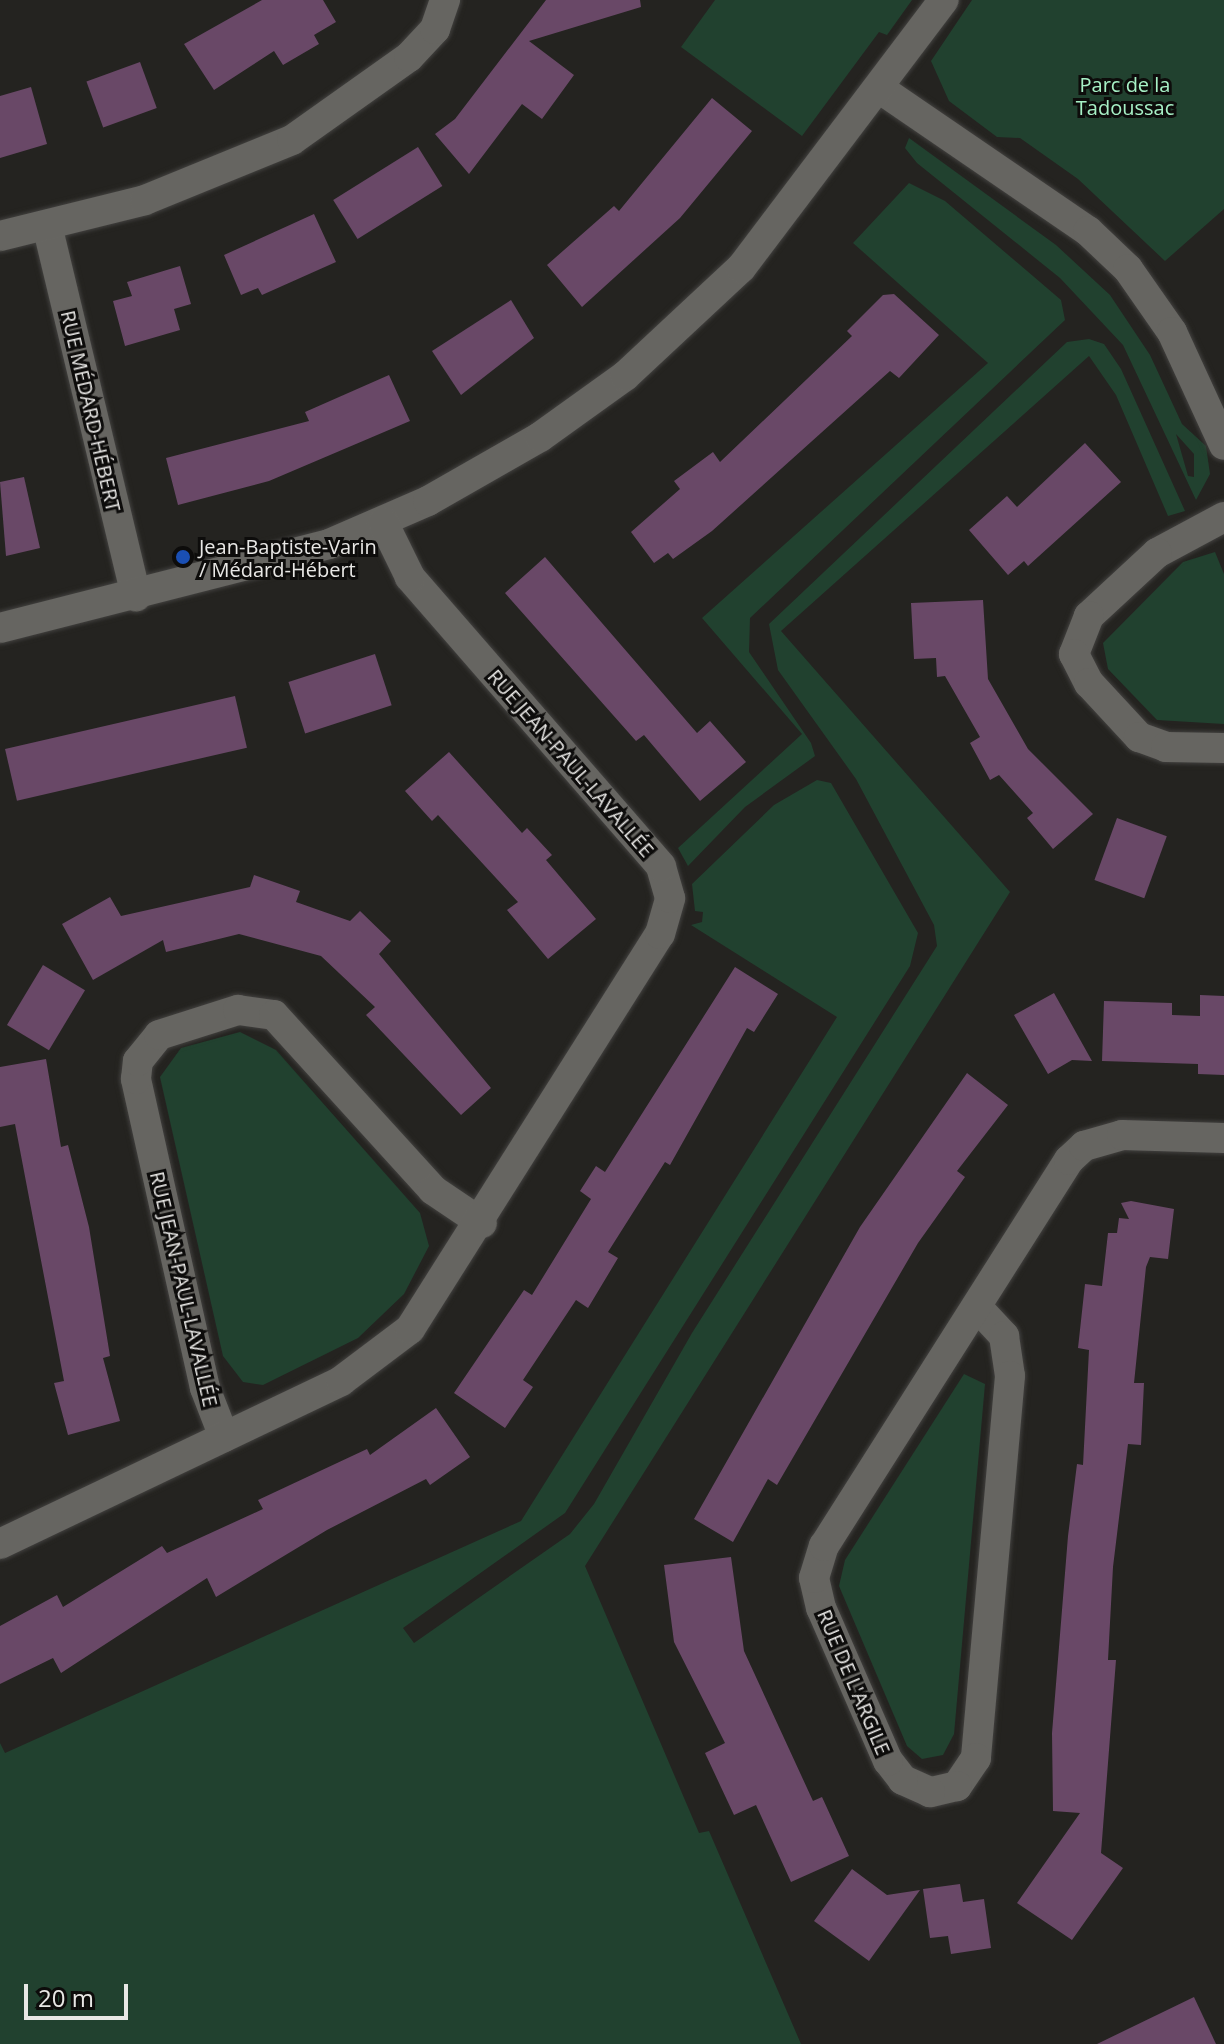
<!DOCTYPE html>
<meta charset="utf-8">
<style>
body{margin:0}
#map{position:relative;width:1224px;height:2044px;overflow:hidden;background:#242320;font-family:"Open Sans",sans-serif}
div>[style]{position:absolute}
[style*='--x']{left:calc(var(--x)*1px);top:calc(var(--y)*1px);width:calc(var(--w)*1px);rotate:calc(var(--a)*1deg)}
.green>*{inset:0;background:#21412f}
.building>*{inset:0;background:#694867;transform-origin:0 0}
.roads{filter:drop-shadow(0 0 2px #42413f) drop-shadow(0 0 2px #42413f)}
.minor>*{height:30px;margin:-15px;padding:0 15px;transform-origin:15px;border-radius:15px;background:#666561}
.dots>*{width:22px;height:22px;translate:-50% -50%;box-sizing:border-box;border:4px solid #0d0c0b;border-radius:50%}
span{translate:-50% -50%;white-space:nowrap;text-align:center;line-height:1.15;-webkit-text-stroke:6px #0d0c0b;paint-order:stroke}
.park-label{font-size:20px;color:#a7f1c6}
.street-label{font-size:20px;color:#e8e7e5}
.poi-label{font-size:20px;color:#e8e7e5}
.left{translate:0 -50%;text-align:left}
.scale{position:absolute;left:24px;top:1984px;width:104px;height:36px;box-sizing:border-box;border:4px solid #e8e7e5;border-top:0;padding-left:10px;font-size:24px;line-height:28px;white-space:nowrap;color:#e8e7e5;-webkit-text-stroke:6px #0d0c0b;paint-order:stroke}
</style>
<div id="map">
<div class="green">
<div style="clip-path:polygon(715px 0,912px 0,887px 35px,879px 32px,802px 136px,681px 47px)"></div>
<div style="clip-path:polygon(972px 0,1224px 0,1224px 209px,1165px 261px,1078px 179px,1020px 138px,997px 137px,949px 101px,931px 61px)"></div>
<div style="clip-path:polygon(evenodd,909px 138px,1056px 245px,1110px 295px,1150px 355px,1182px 424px,1206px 446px,1210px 474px,1196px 500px,1123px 345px,1060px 278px,917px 163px,905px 148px,909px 138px,1176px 434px,1194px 454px,1194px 477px,1188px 476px,1176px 434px)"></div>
<div style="clip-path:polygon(909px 183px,945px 201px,1061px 300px,1065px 320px,750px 618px,749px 652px,811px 743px,815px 756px,745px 807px,688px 866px,678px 848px,802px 734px,702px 618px,988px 363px,853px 243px)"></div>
<div style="clip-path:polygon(1089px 339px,1104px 344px,1121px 369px,1185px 511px,1168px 516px,1116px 395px,1089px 356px,781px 631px,1010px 892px,585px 1566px,699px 1833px,709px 1831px,801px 2044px,0 2044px,0 1743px,5px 1753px,521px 1521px,837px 1017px,691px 925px,702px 922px,703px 912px,695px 911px,692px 884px,774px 805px,817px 780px,831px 783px,918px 933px,910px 966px,565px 1513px,403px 1628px,414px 1643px,570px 1534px,594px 1504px,692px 1333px,937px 946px,934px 925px,856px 779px,778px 670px,769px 624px,1067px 342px)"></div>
<div style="clip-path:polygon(1215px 552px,1224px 574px,1224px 724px,1157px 720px,1108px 669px,1103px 643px,1183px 562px)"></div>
<div style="clip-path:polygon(240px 1032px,276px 1050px,420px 1213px,429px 1246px,404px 1294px,358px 1338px,263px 1385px,243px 1382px,223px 1356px,160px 1077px,181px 1048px)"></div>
<div style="clip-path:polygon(964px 1374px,985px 1384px,954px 1734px,943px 1755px,922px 1759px,907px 1746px,839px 1586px,845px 1560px)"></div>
</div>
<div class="building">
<div style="clip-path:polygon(262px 0,323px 0,336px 22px,314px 35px,319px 44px,283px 65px,274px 51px,214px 90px,184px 44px)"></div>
<div style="clip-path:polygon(546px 0,640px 0,641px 7px,529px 41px,574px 75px,542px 119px,522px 104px,469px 174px,435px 134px,455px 119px)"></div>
<div style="left:140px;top:62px;width:49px;height:57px;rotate:70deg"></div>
<div style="clip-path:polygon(31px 87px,47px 144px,0 158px,0 96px)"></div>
<div style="clip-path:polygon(712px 98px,752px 131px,680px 218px,582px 307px,547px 265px,614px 206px,619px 211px)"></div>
<div style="left:418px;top:147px;width:46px;height:100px;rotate:58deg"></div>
<div style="clip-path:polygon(314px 214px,336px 262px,262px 295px,258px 288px,241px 295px,224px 255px)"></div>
<div style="clip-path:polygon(180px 266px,191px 304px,174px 309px,180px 330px,125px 346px,113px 301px,132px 296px,127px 282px)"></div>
<div style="clip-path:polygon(894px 294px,939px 335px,899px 378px,890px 371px,712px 531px,673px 559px,668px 553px,654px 563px,631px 532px,680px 489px,674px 481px,713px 452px,720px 462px,852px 336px,847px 331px,883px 295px)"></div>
<div style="clip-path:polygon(511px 300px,534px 338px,461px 395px,432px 351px)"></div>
<div style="clip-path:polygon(389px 375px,410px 421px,269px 481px,178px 505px,166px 458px,309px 421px,305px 412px)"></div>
<div style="clip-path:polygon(1085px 443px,1121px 482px,1028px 566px,1024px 561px,1008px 575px,969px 530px,1007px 496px,1017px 507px)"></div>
<div style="clip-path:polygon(24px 477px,40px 548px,6px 556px,0 482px)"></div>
<div style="clip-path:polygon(545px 557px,697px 733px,710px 721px,746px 762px,700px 801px,644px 735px,636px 741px,505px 593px)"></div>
<div style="clip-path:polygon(983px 600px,988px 679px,1028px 749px,1093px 814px,1053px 849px,1027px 818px,1033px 813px,999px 775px,990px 780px,970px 743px,980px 737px,945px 676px,937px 677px,936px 658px,914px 659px,911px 603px)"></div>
<div style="left:375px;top:654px;width:54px;height:91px;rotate:72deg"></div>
<div style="left:235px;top:696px;width:53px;height:236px;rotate:77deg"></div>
<div style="clip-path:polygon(449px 752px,522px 833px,527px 828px,552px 855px,546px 860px,596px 919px,548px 959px,507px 910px,518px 902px,438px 815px,432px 821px,405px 791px)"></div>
<div style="left:1117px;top:818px;width:53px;height:66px;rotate:20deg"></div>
<div style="clip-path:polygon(254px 875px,300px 891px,296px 902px,350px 921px,360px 911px,391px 941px,379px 954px,491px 1088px,461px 1115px,366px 1015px,375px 1007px,321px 956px,239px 934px,166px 952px,163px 940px,93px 980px,62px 924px,110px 897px,121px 916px,250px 887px)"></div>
<div style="left:43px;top:965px;width:49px;height:70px;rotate:31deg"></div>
<div style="clip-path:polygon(735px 967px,778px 994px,754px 1032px,747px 1028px,670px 1165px,665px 1162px,608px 1252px,618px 1258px,588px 1308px,576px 1300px,523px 1380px,533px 1387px,505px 1428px,454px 1393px,524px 1290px,532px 1295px,591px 1199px,580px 1191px,596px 1166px,605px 1172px)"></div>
<div style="clip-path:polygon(1054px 993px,1092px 1061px,1072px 1060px,1048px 1074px,1014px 1015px)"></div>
<div style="clip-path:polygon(1200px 995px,1224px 996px,1224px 1075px,1198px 1074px,1198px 1064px,1102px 1061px,1104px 1001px,1172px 1003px,1172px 1015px,1200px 1016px)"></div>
<div style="clip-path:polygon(46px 1059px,61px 1147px,68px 1145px,89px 1227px,110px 1356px,103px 1358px,120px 1421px,68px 1435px,54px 1383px,64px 1381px,15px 1124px,0 1127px,0 1067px)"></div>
<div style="clip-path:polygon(967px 1073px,1008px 1105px,957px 1171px,965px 1177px,918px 1243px,777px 1485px,768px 1479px,733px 1542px,694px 1519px,860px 1227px)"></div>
<div style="clip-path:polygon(1131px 1201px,1174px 1209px,1168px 1259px,1150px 1257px,1146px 1267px,1134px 1383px,1144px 1383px,1141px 1445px,1128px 1444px,1113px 1567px,1108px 1660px,1116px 1660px,1101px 1853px,1123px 1868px,1072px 1940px,1017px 1903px,1080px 1813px,1053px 1811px,1052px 1733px,1068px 1536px,1077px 1464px,1083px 1465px,1089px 1350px,1078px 1348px,1085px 1284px,1102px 1286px,1108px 1233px,1117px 1233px,1119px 1218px,1129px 1219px,1121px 1203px)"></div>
<div style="clip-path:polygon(436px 1408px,470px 1457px,430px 1485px,426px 1479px,327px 1530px,216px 1597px,207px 1578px,61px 1673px,53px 1658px,0 1684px,0 1626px,57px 1595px,63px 1607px,162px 1546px,167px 1553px,263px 1509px,258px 1500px,367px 1449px,370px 1455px)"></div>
<div style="clip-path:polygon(731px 1557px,744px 1651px,813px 1801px,822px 1797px,849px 1856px,791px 1882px,756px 1805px,734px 1815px,705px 1753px,725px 1743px,674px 1642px,664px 1565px)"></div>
<div style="clip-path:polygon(852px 1869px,887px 1895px,920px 1890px,869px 1961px,814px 1921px)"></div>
<div style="clip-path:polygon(960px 1884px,963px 1902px,984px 1899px,991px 1948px,951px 1954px,948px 1936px,930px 1938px,923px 1889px)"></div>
<div style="clip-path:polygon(1194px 1997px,1216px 2044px,1097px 2044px)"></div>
</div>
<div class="roads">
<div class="minor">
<div style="--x:879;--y:88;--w:253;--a:34.4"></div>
<div style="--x:1088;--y:231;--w:55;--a:43.5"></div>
<div style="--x:1128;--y:269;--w:77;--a:55.1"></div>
<div style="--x:1172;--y:332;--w:124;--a:65.3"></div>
<div style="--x:47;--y:225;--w:382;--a:76.5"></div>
<div style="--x:0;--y:236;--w:149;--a:-13.9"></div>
<div style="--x:145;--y:200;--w:159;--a:-22.2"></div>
<div style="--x:292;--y:140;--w:143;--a:-35.4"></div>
<div style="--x:409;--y:57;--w:38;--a:-47"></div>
<div style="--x:435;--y:29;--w:31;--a:-71"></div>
<div style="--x:1224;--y:517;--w:76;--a:151.8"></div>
<div style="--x:1157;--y:553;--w:93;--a:137.2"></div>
<div style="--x:1089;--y:616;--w:41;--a:111.5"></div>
<div style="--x:1074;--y:654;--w:33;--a:63"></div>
<div style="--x:1089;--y:683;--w:74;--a:47.2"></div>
<div style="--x:1139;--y:737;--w:29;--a:20"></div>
<div style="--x:1166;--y:747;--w:58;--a:1"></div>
<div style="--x:0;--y:628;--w:340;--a:-14.3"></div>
<div style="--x:329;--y:544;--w:108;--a:-23.5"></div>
<div style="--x:428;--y:501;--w:129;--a:-29.7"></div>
<div style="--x:540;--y:437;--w:105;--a:-35.7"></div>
<div style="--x:625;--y:376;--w:158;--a:-43"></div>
<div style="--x:741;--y:268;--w:336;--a:-52.9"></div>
<div style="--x:977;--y:1307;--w:40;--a:47"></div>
<div style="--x:1004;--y:1336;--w:40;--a:81.5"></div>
<div style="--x:1010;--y:1376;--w:384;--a:95.1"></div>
<div style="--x:976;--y:1758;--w:34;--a:124"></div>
<div style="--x:957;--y:1786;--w:28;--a:167"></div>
<div style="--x:930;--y:1792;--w:30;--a:-156"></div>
<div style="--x:903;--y:1780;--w:24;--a:-128"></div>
<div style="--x:888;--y:1761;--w:167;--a:-113.6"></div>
<div style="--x:821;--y:1608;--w:31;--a:-103"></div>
<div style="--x:814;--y:1578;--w:34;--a:-73"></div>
<div style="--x:824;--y:1546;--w:457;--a:-57.6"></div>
<div style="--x:1069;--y:1160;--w:21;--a:-43"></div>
<div style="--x:1084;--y:1146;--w:40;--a:-16"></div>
<div style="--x:1122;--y:1135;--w:102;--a:1.7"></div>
<div style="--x:224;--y:1437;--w:53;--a:-111.2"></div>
<div style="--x:205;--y:1388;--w:317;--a:-102.6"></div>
<div style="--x:136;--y:1079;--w:18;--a:-84"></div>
<div style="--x:138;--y:1061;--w:33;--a:-51"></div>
<div style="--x:159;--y:1035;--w:83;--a:-17.6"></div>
<div style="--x:238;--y:1010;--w:36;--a:8"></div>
<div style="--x:274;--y:1015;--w:236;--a:47.7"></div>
<div style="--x:433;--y:1190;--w:59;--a:34"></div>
<div style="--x:0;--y:1544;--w:378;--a:-25.5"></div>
<div style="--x:341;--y:1381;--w:86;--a:-37"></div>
<div style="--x:410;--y:1329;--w:467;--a:-57.7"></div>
<div style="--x:660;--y:934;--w:37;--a:-74"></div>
<div style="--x:670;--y:898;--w:33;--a:-106"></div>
<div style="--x:661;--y:866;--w:383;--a:-131"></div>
<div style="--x:410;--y:577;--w:61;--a:-116.1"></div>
</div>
</div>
<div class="dots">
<div style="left:183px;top:557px;background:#1a4fb4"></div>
</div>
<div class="park-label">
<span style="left:1125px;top:96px">Parc de la<br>Tadoussac</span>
</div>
<div class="street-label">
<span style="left:91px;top:411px;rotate:77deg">RUE MÉDARD-HÉBERT</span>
<span style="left:571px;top:763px;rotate:49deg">RUE JEAN-PAUL-LAVALLÉE</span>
<span style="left:184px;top:1289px;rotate:77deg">RUE JEAN-PAUL-LAVALLÉE</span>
<span style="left:854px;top:1682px;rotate:67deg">RUE DE L'ARGILE</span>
</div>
<div class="poi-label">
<span class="left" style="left:199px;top:558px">Jean-Baptiste-Varin<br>/ Médard-Hébert</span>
</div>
<div class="scale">20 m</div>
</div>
